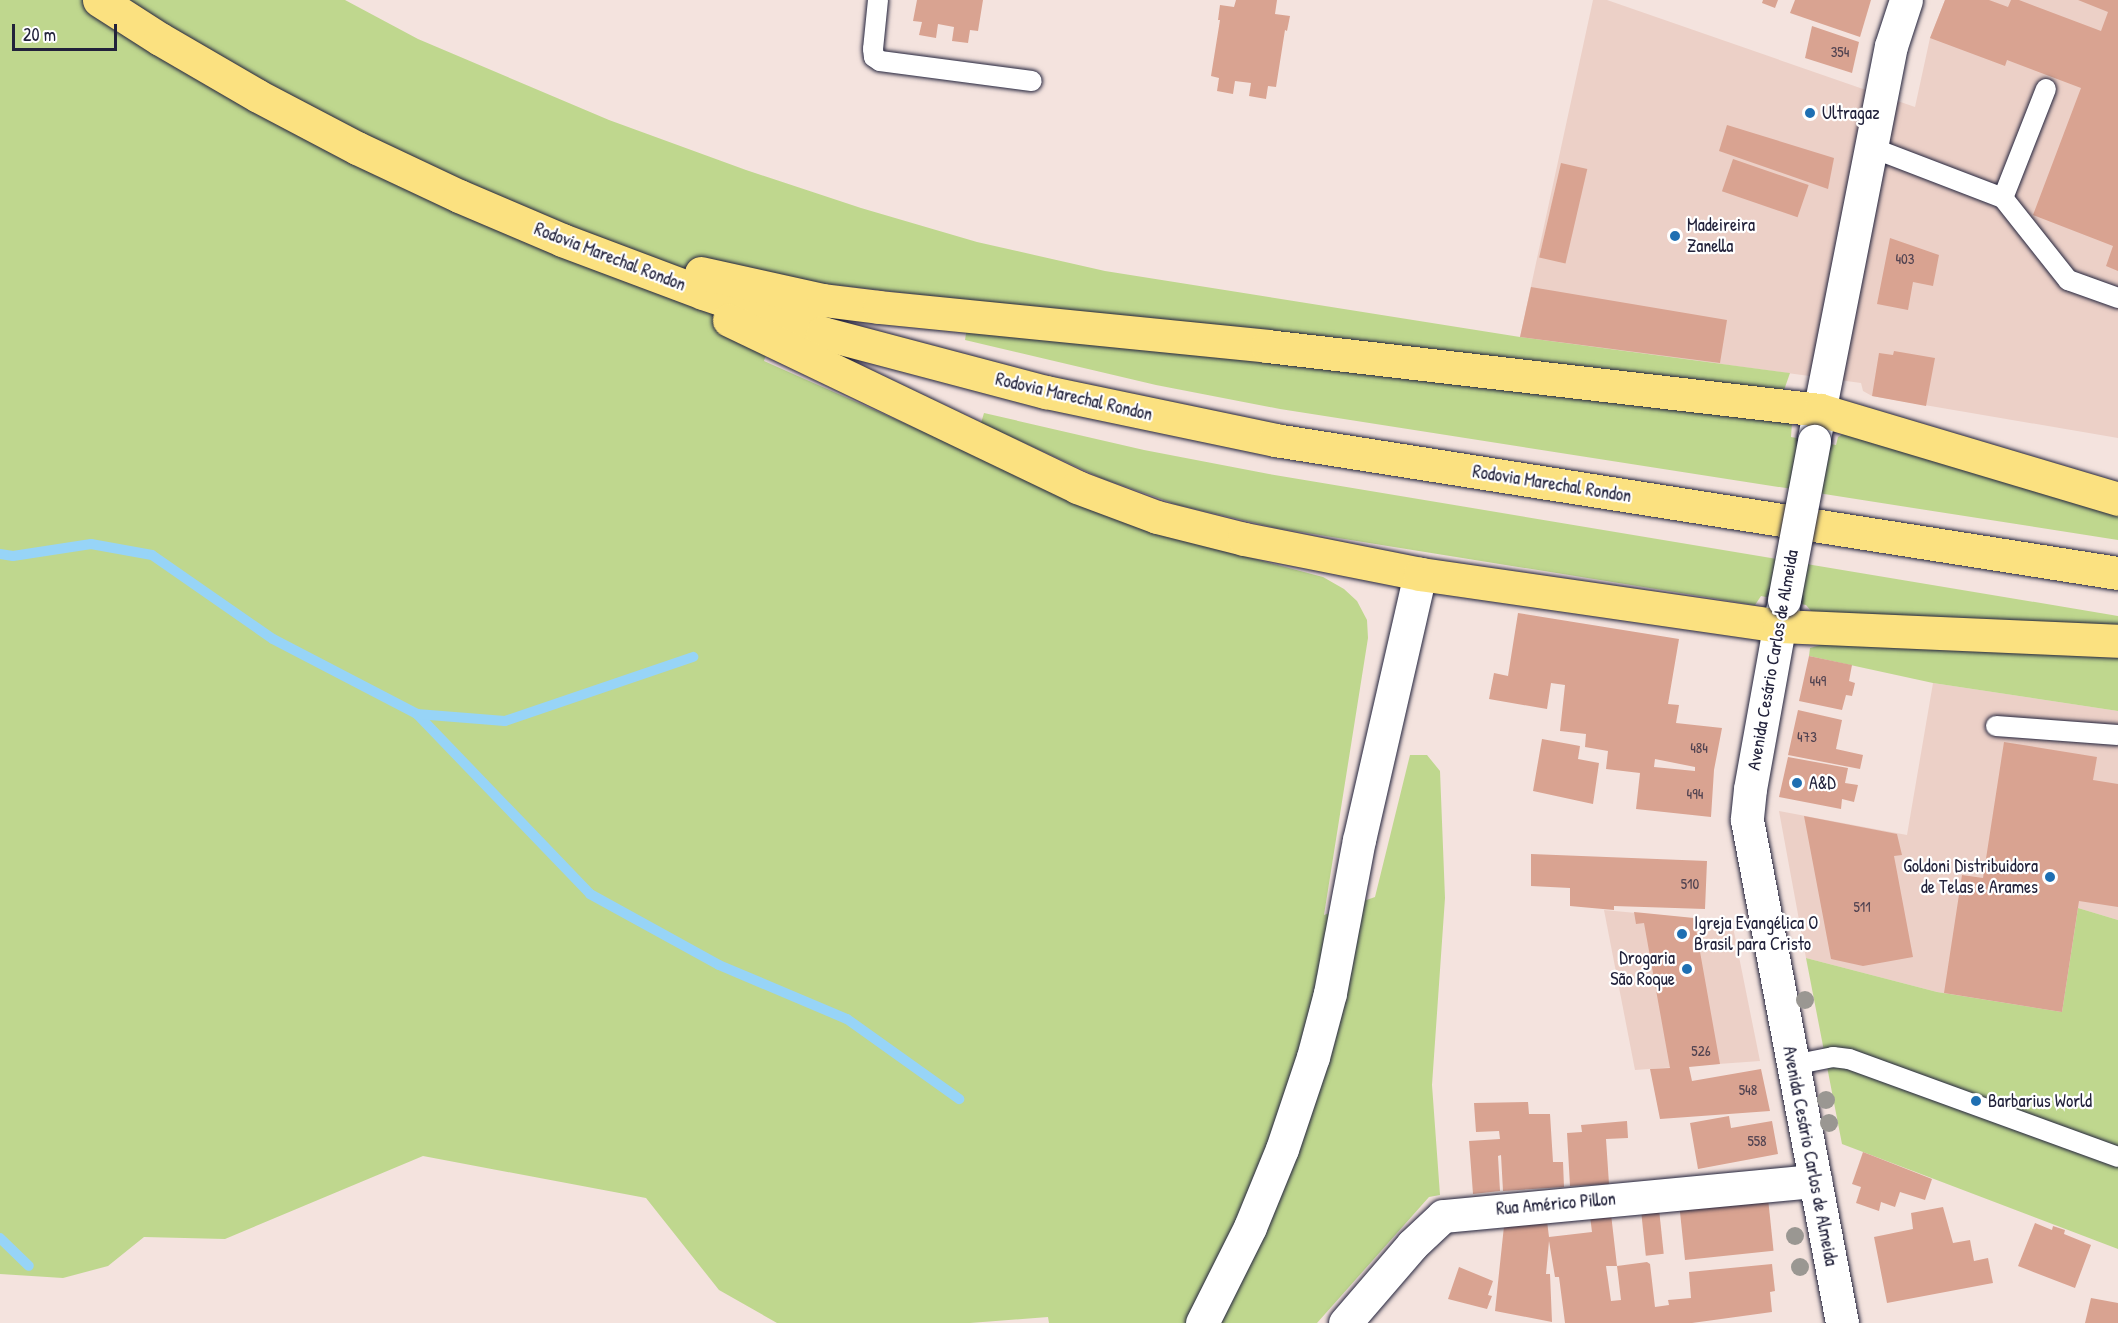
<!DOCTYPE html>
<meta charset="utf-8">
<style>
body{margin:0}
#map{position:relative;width:2118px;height:1323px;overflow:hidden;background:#f4e3de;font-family:"Patrick Hand",sans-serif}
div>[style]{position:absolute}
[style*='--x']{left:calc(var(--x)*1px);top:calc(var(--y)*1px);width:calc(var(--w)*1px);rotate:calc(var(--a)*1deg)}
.built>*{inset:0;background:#ecd0c7}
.green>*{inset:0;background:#bfd78e}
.stream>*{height:10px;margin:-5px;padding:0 5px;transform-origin:5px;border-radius:5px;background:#97d4f7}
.building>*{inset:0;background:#d9a391;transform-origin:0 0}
.roads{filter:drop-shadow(0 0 2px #22223b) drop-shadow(0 0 2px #22223b)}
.lane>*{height:20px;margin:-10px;padding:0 10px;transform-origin:10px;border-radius:10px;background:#fff}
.street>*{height:33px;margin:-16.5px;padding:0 16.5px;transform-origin:16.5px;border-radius:16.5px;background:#fff}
.secondary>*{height:33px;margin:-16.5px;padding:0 16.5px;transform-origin:16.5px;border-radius:16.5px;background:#fff}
.primary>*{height:33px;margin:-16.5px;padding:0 16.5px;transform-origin:16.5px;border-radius:16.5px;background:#fbe180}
.bridges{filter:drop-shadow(0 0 2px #22223b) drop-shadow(0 0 2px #22223b)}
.secondary-bridge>*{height:33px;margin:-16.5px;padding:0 16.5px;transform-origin:16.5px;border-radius:16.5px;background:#fff}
.trees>*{width:18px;height:18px;margin:-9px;border-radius:50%;background:#9a9792}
.dots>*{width:16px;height:16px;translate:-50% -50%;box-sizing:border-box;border:3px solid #fff;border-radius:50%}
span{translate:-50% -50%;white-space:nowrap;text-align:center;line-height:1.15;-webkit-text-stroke:4.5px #fff;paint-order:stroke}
.number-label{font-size:15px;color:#504250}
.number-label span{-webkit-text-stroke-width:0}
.poi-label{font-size:18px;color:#22223b}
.left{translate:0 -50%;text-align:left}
.right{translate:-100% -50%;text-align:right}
.street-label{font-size:18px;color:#22223b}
.scale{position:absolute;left:12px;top:24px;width:105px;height:27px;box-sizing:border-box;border:3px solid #22223b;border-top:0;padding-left:8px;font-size:18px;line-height:21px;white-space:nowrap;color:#22223b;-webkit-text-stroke:4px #fff;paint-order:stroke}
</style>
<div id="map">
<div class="built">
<div style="clip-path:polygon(1593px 0,1607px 0,1915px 107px,1930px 38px,1945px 0,2118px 0,2118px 438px,1872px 396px,1863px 391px,1861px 383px,1520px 337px)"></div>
<div style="clip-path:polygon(1933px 683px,2118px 711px,2118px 920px,2078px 908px,2062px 1012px,1937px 992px,1806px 958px,1779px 811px,1907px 835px)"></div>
<div style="clip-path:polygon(1604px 910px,1732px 922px,1760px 1061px,1635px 1070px)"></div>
</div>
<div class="green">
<div style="clip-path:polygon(0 0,345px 0,418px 39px,609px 120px,746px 170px,861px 208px,977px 242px,1105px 271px,1520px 337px,1790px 373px,1783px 393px,790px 280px,764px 361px,949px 443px,1168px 536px,1323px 577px,1344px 589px,1357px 601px,1367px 620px,1368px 638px,1324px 915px,1375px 897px,1410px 755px,1427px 755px,1440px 771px,1445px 898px,1432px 1085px,1440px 1195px,1429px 1197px,1317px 1323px,1049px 1323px,1048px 1317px,970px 1323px,777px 1323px,719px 1290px,646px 1198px,423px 1156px,225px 1239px,144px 1237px,108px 1266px,63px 1278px,0 1274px)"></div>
<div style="clip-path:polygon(967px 327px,1792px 422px,1791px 437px,1836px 445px,1838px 437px,1843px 434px,2118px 510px,2118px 540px,1280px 409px,1156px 385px,965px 340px)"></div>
<div style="clip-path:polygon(984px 413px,1144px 450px,1269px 474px,2118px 616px,2118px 632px,1812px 612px,1806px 605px,1761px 596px,1755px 605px,1276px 528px,1178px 505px,1101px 478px,981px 423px)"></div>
<div style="clip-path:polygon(1827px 643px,2118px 658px,2118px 711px,1933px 683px,1809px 656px,1810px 648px)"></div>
<div style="clip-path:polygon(2078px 908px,2118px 920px,2118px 1249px,1842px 1144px,1806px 958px,1937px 992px,2062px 1012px)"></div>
</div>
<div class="stream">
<div style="--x:0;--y:554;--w:13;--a:9"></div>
<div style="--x:13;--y:556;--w:79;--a:-8.7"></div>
<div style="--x:91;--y:544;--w:62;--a:10.2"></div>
<div style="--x:152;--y:555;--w:147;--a:34.8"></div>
<div style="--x:273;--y:639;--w:162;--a:27.5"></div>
<div style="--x:417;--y:714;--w:250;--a:46.1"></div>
<div style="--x:590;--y:894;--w:147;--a:28.8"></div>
<div style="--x:719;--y:965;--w:139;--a:22.9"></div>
<div style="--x:847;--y:1019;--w:138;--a:35.5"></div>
<div style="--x:417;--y:714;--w:88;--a:4.5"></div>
<div style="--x:505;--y:721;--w:199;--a:-18.8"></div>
<div style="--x:0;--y:1238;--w:40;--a:44"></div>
</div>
<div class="building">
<div style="clip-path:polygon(917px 0,983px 0,978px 31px,970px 30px,968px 43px,952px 41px,954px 27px,938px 24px,936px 38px,919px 35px,922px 22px,913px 21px)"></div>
<div style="clip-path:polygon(1236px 0,1277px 0,1275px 14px,1290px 16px,1287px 31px,1285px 30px,1276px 87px,1268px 86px,1266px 99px,1249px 96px,1251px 83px,1235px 81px,1233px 94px,1217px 91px,1219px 78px,1211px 76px,1220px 20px,1218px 20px,1220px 5px,1234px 7px)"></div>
<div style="clip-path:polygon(1763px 0,1778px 0,1775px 8px,1762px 3px)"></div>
<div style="clip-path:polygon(1795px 0,1871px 0,1860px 37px,1790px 13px)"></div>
<div style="clip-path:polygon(1945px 0,1989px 0,2008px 7px,2011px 0,2019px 0,2101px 31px,2108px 12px,2078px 0,2118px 0,2118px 271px,2106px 266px,2113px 246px,2033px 215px,2081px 88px,2007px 60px,2005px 66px,1930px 38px)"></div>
<div style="clip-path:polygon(1812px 26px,1859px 42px,1852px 73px,1805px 58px)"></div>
<div style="clip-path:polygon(1727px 125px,1834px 158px,1828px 189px,1719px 151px)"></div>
<div style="left:1733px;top:159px;width:80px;height:34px;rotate:19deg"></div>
<div style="left:1561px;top:163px;width:27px;height:97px;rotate:13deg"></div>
<div style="clip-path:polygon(1890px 238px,1939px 255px,1933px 286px,1913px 282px,1908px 310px,1877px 304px)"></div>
<div style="clip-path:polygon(1531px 287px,1727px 320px,1720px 363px,1520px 337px)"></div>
<div style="clip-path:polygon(1894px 351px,1935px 358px,1926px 406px,1872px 396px,1879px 353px,1893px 355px)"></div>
<div style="clip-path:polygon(evenodd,1518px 613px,1679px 639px,1668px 704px,1679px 705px,1676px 723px,1722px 728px,1714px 770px,1711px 817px,1636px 809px,1640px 773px,1606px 769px,1608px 751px,1585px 747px,1586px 734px,1560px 731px,1565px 685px,1551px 683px,1547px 709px,1489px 699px,1494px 673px,1508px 676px,1518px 613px,1655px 759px,1695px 767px,1695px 771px,1654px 767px,1655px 759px)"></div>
<div style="clip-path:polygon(1809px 656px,1852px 665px,1849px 681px,1855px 683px,1852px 696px,1846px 695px,1842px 710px,1799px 701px)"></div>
<div style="clip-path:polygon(1798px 710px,1842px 720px,1836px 749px,1863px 755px,1860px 769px,1788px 755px)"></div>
<div style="clip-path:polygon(1542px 739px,1580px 746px,1578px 759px,1599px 763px,1593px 804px,1533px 791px)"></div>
<div style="clip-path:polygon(2004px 742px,2097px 757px,2093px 780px,2118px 784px,2118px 907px,2079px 901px,2062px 1012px,1944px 993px,1962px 875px,1983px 878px)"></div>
<div style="clip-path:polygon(1788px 757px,1848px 768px,1845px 783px,1858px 785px,1854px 802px,1842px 799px,1841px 809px,1779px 797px)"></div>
<div style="clip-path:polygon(1804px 816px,1897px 834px,1902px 855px,1894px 856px,1913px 957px,1863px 966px,1831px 959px)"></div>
<div style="clip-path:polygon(1531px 854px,1707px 861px,1705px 909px,1614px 906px,1614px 910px,1570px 906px,1570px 888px,1531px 886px)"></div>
<div style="clip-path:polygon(1634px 912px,1694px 918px,1720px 1064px,1689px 1067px,1692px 1081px,1761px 1069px,1770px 1111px,1660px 1119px,1650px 1069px,1670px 1068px,1644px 923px,1636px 924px)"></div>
<div style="clip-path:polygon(1528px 1102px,1529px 1114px,1550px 1114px,1553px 1162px,1563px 1162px,1564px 1187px,1503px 1191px,1501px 1155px,1498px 1156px,1500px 1191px,1473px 1194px,1469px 1141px,1500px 1139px,1499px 1131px,1476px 1132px,1474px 1103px)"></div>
<div style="clip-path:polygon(1729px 1116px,1731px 1128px,1772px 1121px,1778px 1154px,1698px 1169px,1690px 1123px)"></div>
<div style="clip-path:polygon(1627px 1121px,1628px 1138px,1606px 1139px,1609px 1184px,1570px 1186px,1567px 1133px,1582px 1132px,1581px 1125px)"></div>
<div style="clip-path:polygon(1863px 1152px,1932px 1179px,1925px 1200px,1900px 1192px,1895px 1207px,1881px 1202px,1879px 1211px,1856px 1203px,1861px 1187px,1852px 1184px)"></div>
<div style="left:1768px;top:1198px;width:53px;height:89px;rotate:84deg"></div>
<div style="clip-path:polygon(1943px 1207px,1953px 1243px,1970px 1240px,1974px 1261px,1988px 1258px,1993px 1283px,1887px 1303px,1874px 1237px,1913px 1229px,1911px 1213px)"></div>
<div style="left:1659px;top:1209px;width:45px;height:18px;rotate:84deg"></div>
<div style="clip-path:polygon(1611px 1214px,1617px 1266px,1606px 1266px,1611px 1301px,1621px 1300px,1617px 1266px,1647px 1262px,1650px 1264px,1655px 1307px,1669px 1305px,1668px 1300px,1691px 1298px,1689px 1272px,1772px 1264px,1775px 1291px,1770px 1292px,1772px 1312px,1692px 1323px,1565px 1323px,1559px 1277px,1555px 1277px,1549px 1241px,1546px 1274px,1550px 1274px,1552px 1322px,1495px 1311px,1504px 1226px,1547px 1221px,1549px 1237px,1592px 1232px,1590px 1216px)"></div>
<div style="clip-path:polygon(2035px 1223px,2052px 1230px,2053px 1226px,2065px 1230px,2064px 1234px,2091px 1245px,2075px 1288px,2018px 1266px)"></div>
<div style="clip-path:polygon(1459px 1267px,1493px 1281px,1488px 1295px,1492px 1296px,1487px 1309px,1448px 1299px)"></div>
<div style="clip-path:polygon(2091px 1298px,2118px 1303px,2118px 1323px,2085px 1323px)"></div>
</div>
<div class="roads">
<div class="lane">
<div style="--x:878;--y:0;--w:49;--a:95.8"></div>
<div style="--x:873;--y:49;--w:8;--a:83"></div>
<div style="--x:874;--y:57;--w:7;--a:34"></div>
<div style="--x:880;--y:61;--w:153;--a:7.5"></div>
<div style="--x:1870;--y:147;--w:142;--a:21"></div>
<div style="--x:2003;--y:198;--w:117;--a:-68.5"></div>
<div style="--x:2003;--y:198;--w:105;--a:51.6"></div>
<div style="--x:2068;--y:280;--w:53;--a:19.8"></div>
<div style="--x:1996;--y:726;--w:122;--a:4.2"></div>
<div style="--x:1793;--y:1065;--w:41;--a:-11.3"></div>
<div style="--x:1833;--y:1057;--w:16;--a:7"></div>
<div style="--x:1849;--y:1059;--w:286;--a:20"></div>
</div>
<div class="street">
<div style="--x:1202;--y:1323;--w:107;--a:-63.4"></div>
<div style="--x:1250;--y:1227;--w:84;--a:-67.7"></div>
<div style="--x:1282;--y:1149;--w:97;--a:-71.4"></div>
<div style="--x:1313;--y:1057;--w:66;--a:-75.1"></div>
<div style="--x:1330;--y:993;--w:156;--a:-79.3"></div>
<div style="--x:1359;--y:840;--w:273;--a:-77.1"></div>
<div style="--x:1345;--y:1323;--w:103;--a:-49.3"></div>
<div style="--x:1412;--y:1245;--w:42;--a:-43.1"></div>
<div style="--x:1443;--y:1216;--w:374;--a:-5.4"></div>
</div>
<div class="secondary">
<div style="--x:1814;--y:438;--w:399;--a:-78.9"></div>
<div style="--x:1891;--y:46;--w:48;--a:-71.9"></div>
<div style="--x:1784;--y:600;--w:192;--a:100.2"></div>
<div style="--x:1750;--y:789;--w:31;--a:96"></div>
<div style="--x:1747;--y:820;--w:512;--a:79.3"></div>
</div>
<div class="primary">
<div style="--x:99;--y:0;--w:72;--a:32.6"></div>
<div style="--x:160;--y:39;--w:113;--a:30.2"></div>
<div style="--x:258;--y:96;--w:112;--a:27.7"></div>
<div style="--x:357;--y:148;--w:113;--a:25.2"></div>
<div style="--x:459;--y:196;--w:112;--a:23.1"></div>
<div style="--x:562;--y:240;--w:151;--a:20.6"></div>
<div style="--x:703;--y:293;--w:126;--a:18.6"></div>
<div style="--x:822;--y:333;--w:232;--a:14.8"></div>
<div style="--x:1046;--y:392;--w:234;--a:11.8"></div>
<div style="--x:1275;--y:440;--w:853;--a:8.97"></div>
<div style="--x:701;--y:273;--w:125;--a:12.5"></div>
<div style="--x:823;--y:300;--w:56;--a:7.1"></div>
<div style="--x:879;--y:307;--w:390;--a:5.7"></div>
<div style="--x:1267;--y:346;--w:557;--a:6.6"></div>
<div style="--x:1820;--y:410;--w:311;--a:16.6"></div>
<div style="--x:729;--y:320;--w:386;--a:25.6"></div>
<div style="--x:1077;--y:487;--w:85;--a:20.6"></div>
<div style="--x:1157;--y:517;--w:90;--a:14.2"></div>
<div style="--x:1244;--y:539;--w:179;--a:11.2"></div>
<div style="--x:1420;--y:574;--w:363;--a:8.2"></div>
<div style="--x:1779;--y:626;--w:339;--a:2.5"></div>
</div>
</div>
<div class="bridges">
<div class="secondary-bridge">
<div style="--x:1784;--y:600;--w:162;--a:-79.3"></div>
</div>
</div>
<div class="trees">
<div style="left:1805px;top:1000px"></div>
<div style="left:1826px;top:1100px"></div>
<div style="left:1829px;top:1123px"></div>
<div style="left:1795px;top:1236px"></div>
<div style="left:1800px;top:1267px"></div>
</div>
<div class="dots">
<div style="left:1810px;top:113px;background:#1f6fb2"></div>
<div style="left:1675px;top:236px;background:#1f6fb2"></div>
<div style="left:1797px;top:783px;background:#1f6fb2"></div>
<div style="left:2050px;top:877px;background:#1f6fb2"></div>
<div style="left:1682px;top:934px;background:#1f6fb2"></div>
<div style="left:1687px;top:969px;background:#1f6fb2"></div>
<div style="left:1976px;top:1101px;background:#1f6fb2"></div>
</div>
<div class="number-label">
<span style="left:1840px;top:52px">354</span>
<span style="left:1905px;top:259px">403</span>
<span style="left:1818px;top:681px">449</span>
<span style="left:1807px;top:737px">473</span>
<span style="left:1699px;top:748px">484</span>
<span style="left:1695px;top:794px">494</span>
<span style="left:1690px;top:884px">510</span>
<span style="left:1862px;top:907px">511</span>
<span style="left:1701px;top:1051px">526</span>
<span style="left:1748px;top:1090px">548</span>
<span style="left:1757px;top:1141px">558</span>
</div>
<div class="poi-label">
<span class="left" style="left:1822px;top:113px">Ultragaz</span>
<span class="left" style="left:1687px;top:236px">Madeireira<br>Zanella</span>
<span class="left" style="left:1809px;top:783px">A&amp;D</span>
<span class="right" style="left:2038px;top:877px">Goldoni Distribuidora<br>de Telas e Arames</span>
<span class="left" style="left:1694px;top:934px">Igreja Evangélica O<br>Brasil para Cristo</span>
<span class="right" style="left:1675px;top:969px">Drogaria<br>São Roque</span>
<span class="left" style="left:1988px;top:1101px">Barbarius World</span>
</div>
<div class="street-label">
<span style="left:610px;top:257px;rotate:21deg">Rodovia Marechal Rondon</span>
<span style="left:1074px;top:397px;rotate:13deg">Rodovia Marechal Rondon</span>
<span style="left:1552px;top:484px;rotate:9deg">Rodovia Marechal Rondon</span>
<span style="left:1773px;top:660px;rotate:-80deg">Avenida Cesário Carlos de Almeida</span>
<span style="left:1810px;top:1156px;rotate:79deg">Avenida Cesário Carlos de Almeida</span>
<span style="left:1556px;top:1204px;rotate:-5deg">Rua Américo Pillon</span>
</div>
<div class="scale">20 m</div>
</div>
